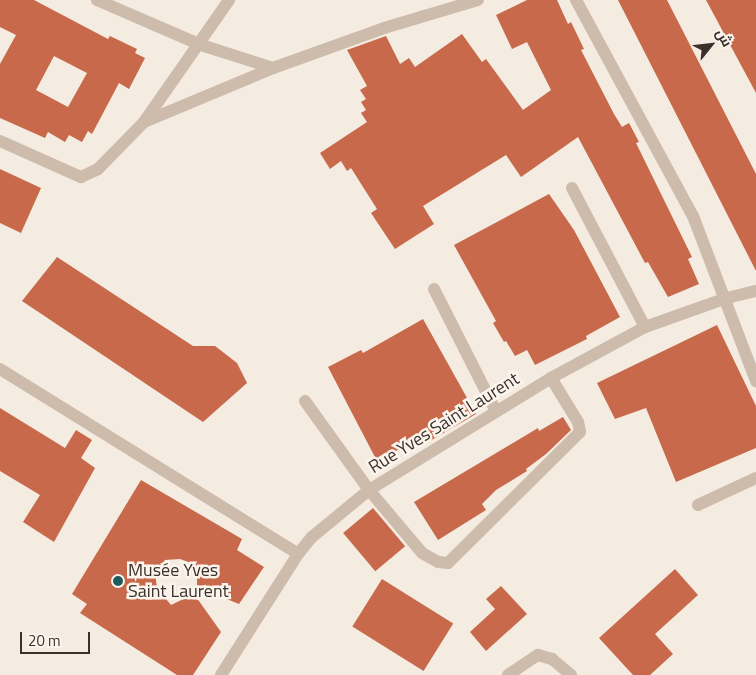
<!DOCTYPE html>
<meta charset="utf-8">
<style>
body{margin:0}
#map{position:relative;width:756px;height:675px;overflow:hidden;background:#f4ebe1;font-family:"Titillium Web",Cairo,sans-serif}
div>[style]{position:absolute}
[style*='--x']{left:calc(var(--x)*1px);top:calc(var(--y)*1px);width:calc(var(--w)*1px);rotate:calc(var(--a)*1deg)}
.building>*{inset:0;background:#c8694b;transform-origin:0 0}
.minor>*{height:12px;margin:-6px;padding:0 6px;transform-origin:6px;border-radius:6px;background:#cdbbac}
.dots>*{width:14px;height:14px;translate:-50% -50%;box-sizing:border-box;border:2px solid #fbf5ee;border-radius:50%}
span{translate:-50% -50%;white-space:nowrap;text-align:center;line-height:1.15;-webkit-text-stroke:5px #fbf5ee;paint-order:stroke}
.street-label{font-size:18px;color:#3b302b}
.poi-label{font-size:18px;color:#3b302b}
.left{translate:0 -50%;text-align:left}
.north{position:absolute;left:686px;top:20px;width:50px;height:50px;-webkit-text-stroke:4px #fbf5ee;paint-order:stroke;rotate:61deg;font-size:14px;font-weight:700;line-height:20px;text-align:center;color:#3b302b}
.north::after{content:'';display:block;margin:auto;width:18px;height:22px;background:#3b302b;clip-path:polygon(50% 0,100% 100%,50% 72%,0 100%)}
.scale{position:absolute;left:20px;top:632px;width:70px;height:22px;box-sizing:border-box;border:2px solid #3b302b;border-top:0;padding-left:6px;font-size:15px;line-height:18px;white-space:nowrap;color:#3b302b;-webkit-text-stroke:4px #fbf5ee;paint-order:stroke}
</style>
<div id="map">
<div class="building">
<div style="clip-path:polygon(evenodd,0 0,34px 0,108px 39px,110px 36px,137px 49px,135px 53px,145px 58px,129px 89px,119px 83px,92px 134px,88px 131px,82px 142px,69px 135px,65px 142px,48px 132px,45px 138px,0 118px,0 64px,16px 35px,0 27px,0 0,54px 56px,87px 73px,68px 107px,36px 90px,54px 56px)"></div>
<div style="clip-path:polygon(527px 0,557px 0,568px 24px,571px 22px,584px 49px,581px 50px,614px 114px,622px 127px,629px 123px,639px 142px,636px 143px,692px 257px,688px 259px,699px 284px,668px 297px,648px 262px,645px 263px,578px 137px,521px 177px,506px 155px,423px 206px,434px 224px,395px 249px,371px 213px,377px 209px,351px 168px,347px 171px,341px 161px,330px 169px,320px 153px,367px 122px,361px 113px,366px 110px,361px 102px,366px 99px,360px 90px,367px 86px,347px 50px,386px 36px,400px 64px,409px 58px,415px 67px,462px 34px,482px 62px,486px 59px,523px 110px,551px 90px,527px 42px,512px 49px,496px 15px)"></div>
<div style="clip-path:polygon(618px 0,667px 0,756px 174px,756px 271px)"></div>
<div style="clip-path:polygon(706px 0,756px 0,756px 93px)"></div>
<div style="clip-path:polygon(0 169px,41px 188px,21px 233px,0 223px)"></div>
<div style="clip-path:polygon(549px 194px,574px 230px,620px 317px,586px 336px,587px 339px,535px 365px,527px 350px,515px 356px,506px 341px,504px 342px,493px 323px,496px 321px,454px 245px)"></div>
<div style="clip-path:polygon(57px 257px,193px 346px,215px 346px,237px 363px,247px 383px,203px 422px,22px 301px)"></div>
<div style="clip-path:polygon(423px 319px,476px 414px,428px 442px,424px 436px,377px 461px,328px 367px,361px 350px,363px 353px)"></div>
<div style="clip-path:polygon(717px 325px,756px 406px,756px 448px,676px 482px,646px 408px,615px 419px,597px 383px)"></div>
<div style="clip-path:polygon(0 408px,65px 448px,76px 430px,92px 440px,81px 458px,95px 468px,54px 542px,23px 522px,40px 495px,0 471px)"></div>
<div style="clip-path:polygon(563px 417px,571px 430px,546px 454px,526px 469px,527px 471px,496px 490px,482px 504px,486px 510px,438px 540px,414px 502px,538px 428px,539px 431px)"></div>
<div style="clip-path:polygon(141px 480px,242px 539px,237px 550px,264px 567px,239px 604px,197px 587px,197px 574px,191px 563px,180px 559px,165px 560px,155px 573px,157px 588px,171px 605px,194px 594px,221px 632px,193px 675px,177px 675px,80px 613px,87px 604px,72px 594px)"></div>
<div style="left:373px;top:508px;width:50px;height:39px;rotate:50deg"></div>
<div style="clip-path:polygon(675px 569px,698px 595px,655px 634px,673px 654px,650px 675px,633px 675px,599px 638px)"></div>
<div style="left:382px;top:579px;width:84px;height:56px;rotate:32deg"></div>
<div style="clip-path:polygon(501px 586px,527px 614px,486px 651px,470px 632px,495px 609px,486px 599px)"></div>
</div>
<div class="minor">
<div style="--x:97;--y:0;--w:113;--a:23.4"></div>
<div style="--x:201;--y:45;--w:76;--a:17.7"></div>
<div style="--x:576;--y:0;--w:246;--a:61.6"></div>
<div style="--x:693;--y:216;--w:177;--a:69.1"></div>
<div style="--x:144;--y:122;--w:140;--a:-22.7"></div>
<div style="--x:273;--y:68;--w:118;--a:-19.8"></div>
<div style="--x:384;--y:28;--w:98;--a:-16.6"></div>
<div style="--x:0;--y:141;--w:89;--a:24"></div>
<div style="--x:81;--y:177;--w:19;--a:-25"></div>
<div style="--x:98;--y:169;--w:66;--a:-45.6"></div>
<div style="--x:144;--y:122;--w:149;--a:-55.1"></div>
<div style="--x:572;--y:188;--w:157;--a:62.3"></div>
<div style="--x:434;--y:289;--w:137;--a:63.1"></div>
<div style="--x:0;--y:369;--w:351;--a:31.8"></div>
<div style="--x:305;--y:401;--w:110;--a:54.3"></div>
<div style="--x:369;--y:490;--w:82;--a:49.9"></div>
<div style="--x:422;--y:553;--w:18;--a:29"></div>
<div style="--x:438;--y:562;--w:10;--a:6"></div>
<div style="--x:448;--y:563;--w:186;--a:-44.8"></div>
<div style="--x:580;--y:432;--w:10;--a:-101"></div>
<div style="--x:578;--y:422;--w:52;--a:-121.5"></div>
<div style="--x:698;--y:505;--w:64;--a:-25"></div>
<div style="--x:221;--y:675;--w:143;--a:-57.5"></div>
<div style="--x:298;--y:554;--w:22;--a:-51"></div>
<div style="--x:312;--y:537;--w:74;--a:-39.5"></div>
<div style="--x:369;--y:490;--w:214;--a:-31.6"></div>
<div style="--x:551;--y:378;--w:107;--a:-28.5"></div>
<div style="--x:645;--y:327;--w:87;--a:-19.5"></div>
<div style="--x:727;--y:298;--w:30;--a:-14"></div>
<div style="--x:508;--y:675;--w:36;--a:-34"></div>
<div style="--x:538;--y:655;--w:15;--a:16"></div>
<div style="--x:552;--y:659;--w:25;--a:40"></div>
</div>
<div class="dots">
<div style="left:118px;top:581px;background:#1f5a5e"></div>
</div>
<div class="street-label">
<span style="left:444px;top:423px;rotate:-32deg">Rue Yves Saint Laurent</span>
</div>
<div class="poi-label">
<span class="left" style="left:128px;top:581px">Musée Yves<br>Saint Laurent</span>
</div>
<div class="north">ش</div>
<div class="scale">20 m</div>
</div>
